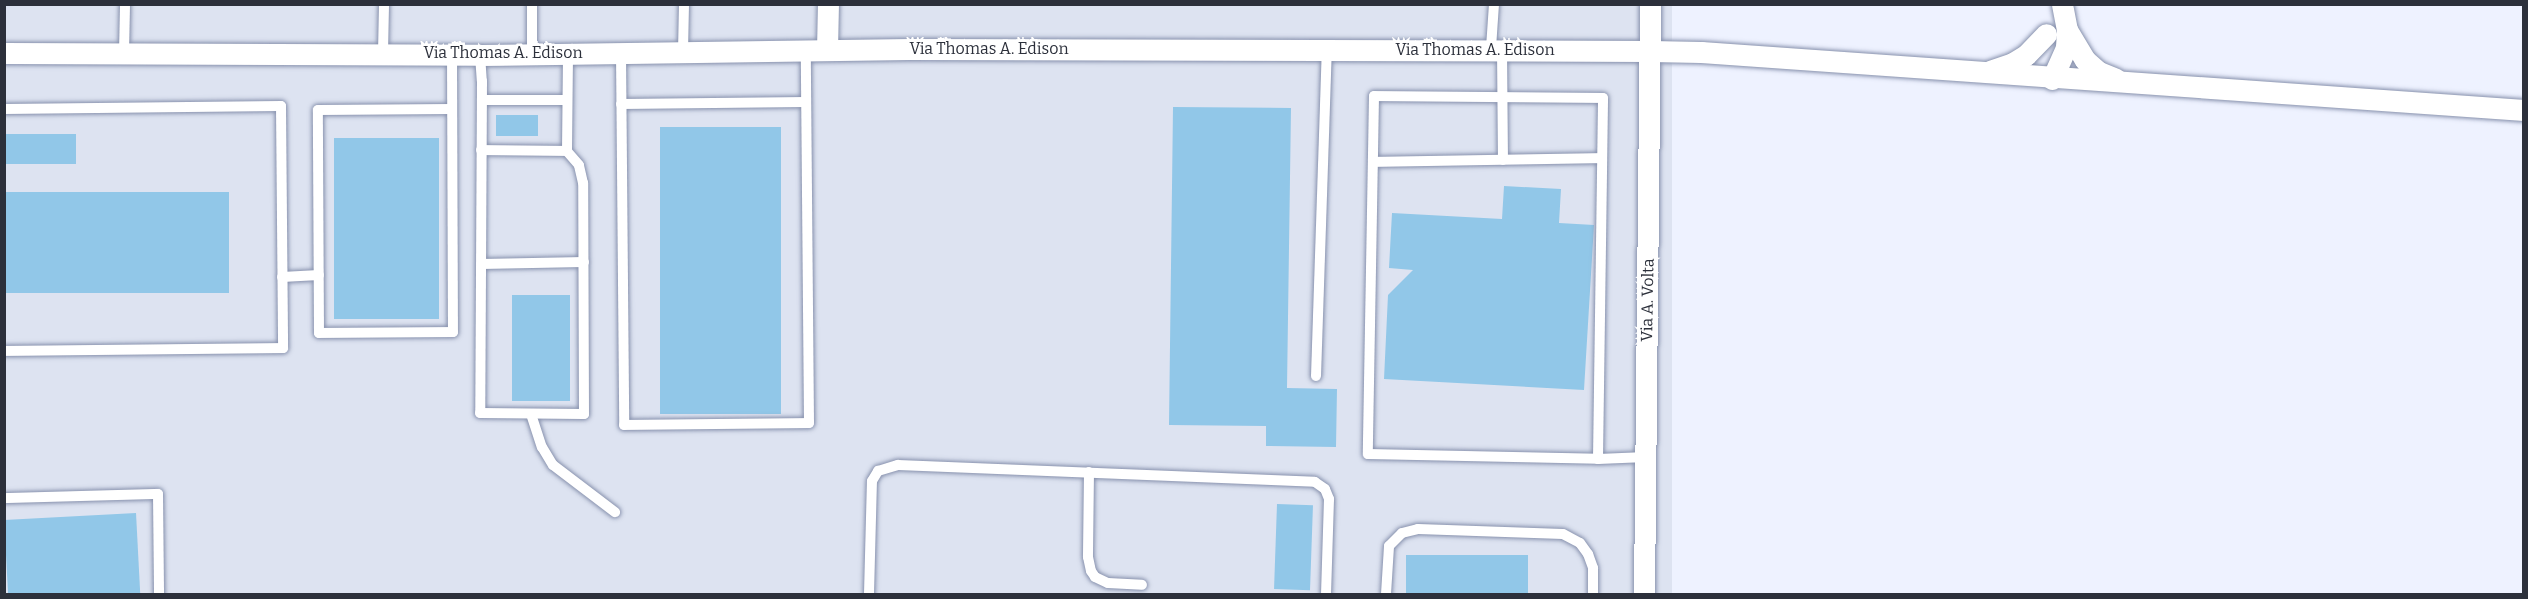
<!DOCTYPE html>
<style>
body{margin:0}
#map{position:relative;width:2528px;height:599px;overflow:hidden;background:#eef2ff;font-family:Bitter,serif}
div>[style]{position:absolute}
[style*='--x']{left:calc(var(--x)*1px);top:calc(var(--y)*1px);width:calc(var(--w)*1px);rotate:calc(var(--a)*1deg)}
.built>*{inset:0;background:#dde3f1;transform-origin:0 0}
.building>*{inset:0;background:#91c7e8;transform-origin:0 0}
.roads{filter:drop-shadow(0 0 2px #8791ad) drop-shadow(0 0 2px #8791ad)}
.lane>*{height:10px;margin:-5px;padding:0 5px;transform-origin:5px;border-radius:5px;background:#fff}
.street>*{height:21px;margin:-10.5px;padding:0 10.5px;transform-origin:10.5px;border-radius:10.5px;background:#fff}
span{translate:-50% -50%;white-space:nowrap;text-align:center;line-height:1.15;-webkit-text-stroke:5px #fff;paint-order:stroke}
.street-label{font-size:16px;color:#2c303b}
.frame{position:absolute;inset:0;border:6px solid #2c303b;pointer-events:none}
</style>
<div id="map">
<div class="built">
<div style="left:4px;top:5px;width:1668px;height:589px"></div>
</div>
<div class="building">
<div style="clip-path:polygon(1173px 107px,1291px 108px,1287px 388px,1337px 389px,1336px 447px,1266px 446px,1266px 426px,1169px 425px)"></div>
<div style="left:496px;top:115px;width:42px;height:21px"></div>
<div style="left:660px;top:127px;width:121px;height:287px"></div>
<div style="left:76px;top:134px;width:30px;height:72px;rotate:90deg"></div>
<div style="left:334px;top:138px;width:105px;height:181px"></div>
<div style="clip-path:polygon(1504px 186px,1561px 189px,1559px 223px,1594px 225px,1584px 390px,1384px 379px,1388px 295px,1413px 270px,1389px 268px,1392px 213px,1502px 219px)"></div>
<div style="left:229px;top:192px;width:101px;height:225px;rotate:90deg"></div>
<div style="left:512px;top:295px;width:58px;height:106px"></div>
<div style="left:1277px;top:504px;width:36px;height:85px;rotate:2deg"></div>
<div style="left:136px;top:513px;width:81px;height:132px;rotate:87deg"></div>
<div style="left:1406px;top:555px;width:122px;height:39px"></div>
</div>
<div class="roads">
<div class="lane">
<div style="--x:1491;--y:48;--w:44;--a:-86.1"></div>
<div style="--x:1502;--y:49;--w:111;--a:89.5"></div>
<div style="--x:683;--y:52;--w:48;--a:-88.8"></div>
<div style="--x:124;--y:53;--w:49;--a:-88.8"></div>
<div style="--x:383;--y:53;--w:49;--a:-88.8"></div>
<div style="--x:621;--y:53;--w:372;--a:89.5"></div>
<div style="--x:624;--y:425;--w:185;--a:-0.6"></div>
<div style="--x:809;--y:423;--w:373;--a:-90.5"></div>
<div style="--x:452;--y:54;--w:278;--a:89.8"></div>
<div style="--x:453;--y:332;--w:134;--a:179.6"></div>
<div style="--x:319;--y:333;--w:223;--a:-90.3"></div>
<div style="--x:318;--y:110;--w:134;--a:-0.4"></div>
<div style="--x:532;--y:54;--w:50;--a:-90"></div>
<div style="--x:480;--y:55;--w:26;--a:86"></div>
<div style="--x:482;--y:81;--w:332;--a:90.3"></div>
<div style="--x:480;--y:413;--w:104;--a:0.6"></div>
<div style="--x:584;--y:414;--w:231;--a:-90.2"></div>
<div style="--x:583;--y:183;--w:18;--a:-103"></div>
<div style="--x:579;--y:165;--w:18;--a:-131"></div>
<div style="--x:567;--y:151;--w:98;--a:-89.4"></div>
<div style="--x:482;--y:100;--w:85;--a:0"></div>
<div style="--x:621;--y:104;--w:185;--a:-0.6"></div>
<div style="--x:4;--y:109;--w:277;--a:-0.6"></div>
<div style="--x:281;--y:106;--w:242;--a:89.5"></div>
<div style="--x:283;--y:348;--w:279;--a:179.4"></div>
<div style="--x:481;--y:150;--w:86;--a:0.7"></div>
<div style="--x:1373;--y:162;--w:229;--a:-1"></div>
<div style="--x:481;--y:264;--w:103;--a:-1.1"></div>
<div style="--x:282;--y:277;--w:37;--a:-3"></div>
<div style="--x:1316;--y:376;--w:325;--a:-88.1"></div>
<div style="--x:531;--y:414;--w:35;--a:72"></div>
<div style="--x:542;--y:447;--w:21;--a:59"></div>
<div style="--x:553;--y:465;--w:78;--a:37.2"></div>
<div style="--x:1598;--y:459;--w:361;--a:-89.2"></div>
<div style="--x:1603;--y:98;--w:229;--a:-179.5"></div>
<div style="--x:1374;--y:96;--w:358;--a:91"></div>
<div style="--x:1368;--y:454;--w:230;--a:1.2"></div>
<div style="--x:1598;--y:459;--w:48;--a:-2.4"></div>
<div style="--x:1089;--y:472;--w:85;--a:90.7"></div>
<div style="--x:1088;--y:557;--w:14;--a:78"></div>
<div style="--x:1091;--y:571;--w:7;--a:56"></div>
<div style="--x:1095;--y:577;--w:14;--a:25"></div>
<div style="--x:1108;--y:583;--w:34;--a:3"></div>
<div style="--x:4;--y:498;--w:154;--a:-1.5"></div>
<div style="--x:158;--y:494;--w:100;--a:89.4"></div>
<div style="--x:869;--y:594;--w:113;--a:-88.5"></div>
<div style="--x:872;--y:481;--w:12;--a:-59"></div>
<div style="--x:878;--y:471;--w:21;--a:-17"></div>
<div style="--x:898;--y:465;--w:417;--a:2.3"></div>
<div style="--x:1315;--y:482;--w:12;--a:35"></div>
<div style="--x:1325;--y:489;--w:11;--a:68"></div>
<div style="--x:1329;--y:499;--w:95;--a:91.8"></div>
<div style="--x:1386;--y:594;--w:48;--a:-86.4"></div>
<div style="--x:1389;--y:546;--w:18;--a:-45"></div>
<div style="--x:1402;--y:533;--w:16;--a:-14"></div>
<div style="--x:1418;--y:529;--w:145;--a:2"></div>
<div style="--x:1563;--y:534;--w:19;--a:28"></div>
<div style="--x:1580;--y:543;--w:14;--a:54"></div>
<div style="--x:1588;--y:554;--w:15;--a:70"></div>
<div style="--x:1593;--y:568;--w:26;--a:90"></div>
</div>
<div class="street">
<div style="--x:2067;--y:30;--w:35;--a:59"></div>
<div style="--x:2085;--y:60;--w:18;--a:41"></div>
<div style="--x:2099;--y:72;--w:18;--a:22"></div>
<div style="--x:827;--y:50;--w:46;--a:-88.8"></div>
<div style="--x:4;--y:53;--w:476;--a:0.2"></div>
<div style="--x:480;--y:55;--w:430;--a:-0.8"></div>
<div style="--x:910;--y:49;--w:740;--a:0.15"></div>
<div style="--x:1650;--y:51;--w:51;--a:1.1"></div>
<div style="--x:1701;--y:52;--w:825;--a:4.03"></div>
<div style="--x:1990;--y:71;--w:24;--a:-19"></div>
<div style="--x:2013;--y:63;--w:15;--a:-32"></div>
<div style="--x:2026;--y:55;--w:29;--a:-46"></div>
<div style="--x:2052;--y:79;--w:34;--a:-66"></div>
<div style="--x:2066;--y:48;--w:18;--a:-87"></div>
<div style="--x:2067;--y:30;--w:26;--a:-101"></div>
<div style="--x:1644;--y:594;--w:590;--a:-89.42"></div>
</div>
</div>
<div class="street-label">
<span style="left:989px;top:49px">Via Thomas A. Edison</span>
<span style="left:1475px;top:50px">Via Thomas A. Edison</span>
<span style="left:503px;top:53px">Via Thomas A. Edison</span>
<span style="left:1648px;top:300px;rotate:-89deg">Via A. Volta</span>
</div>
<div class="frame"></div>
</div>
